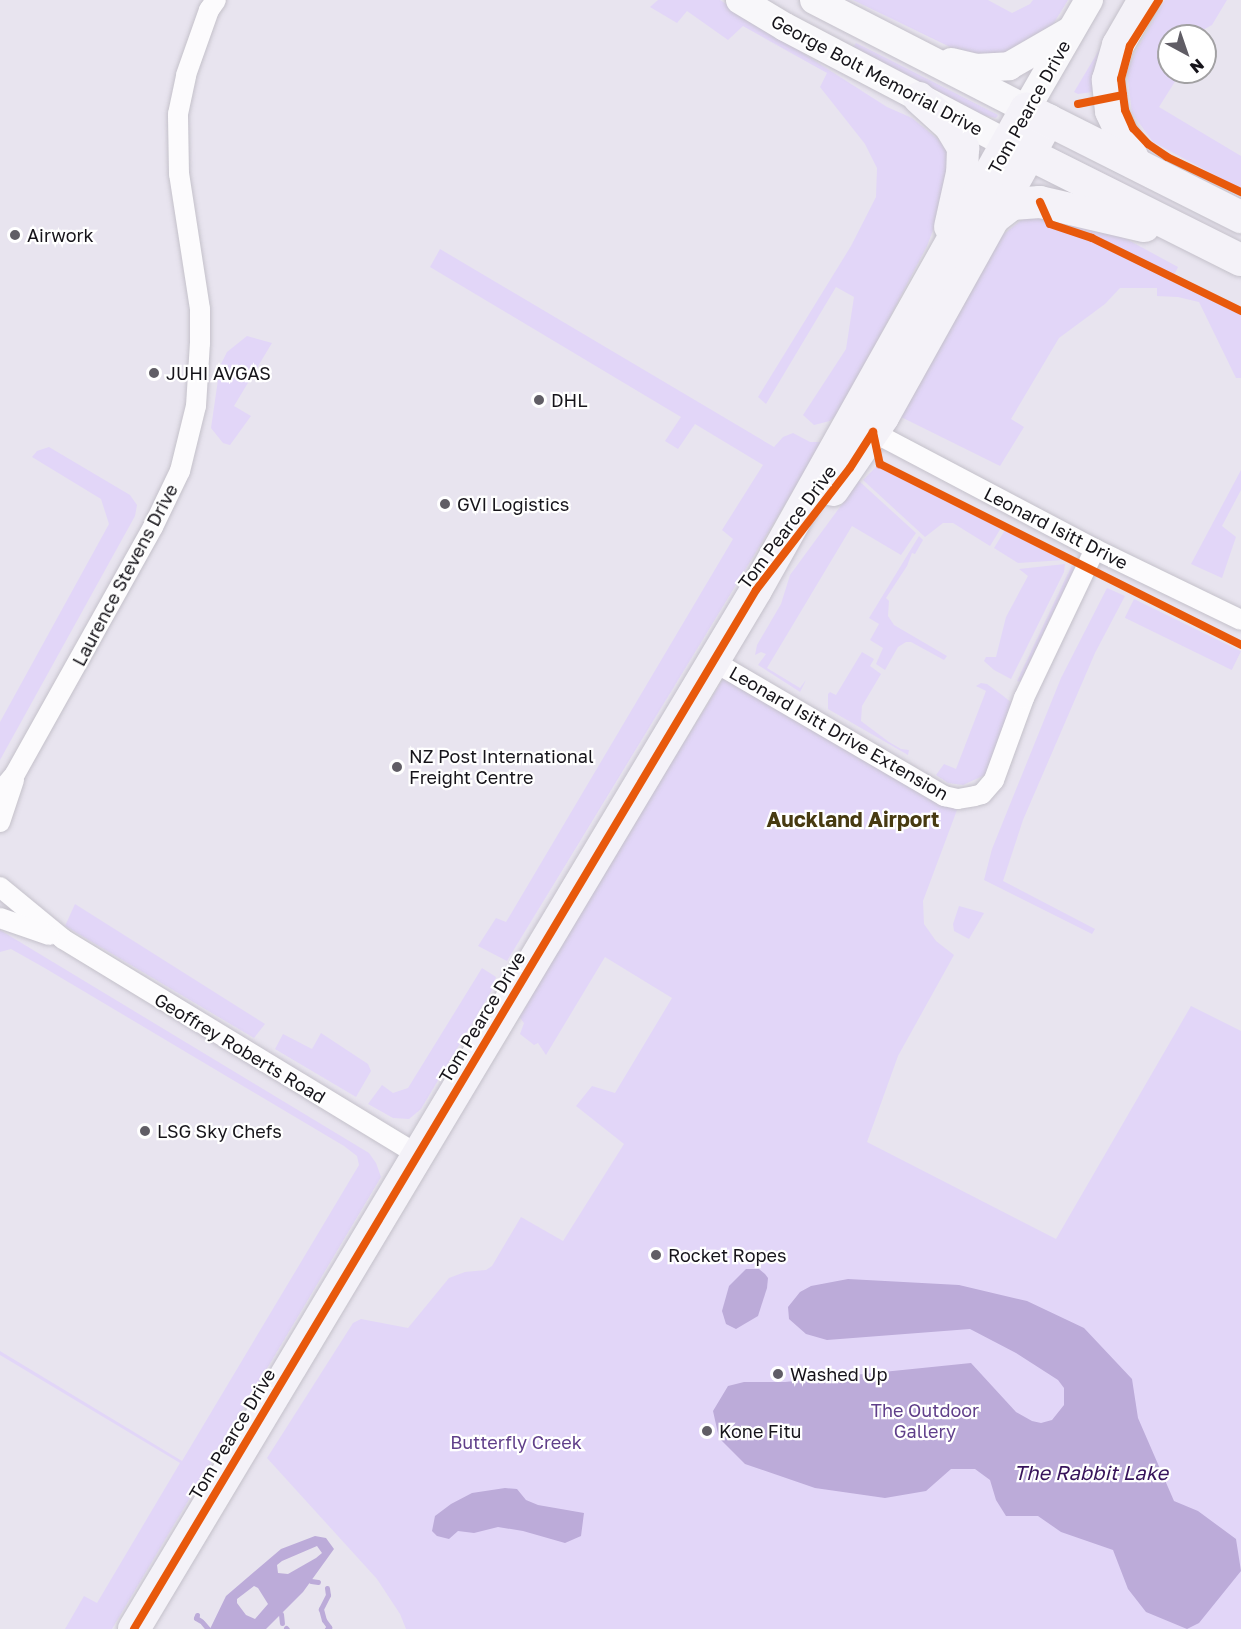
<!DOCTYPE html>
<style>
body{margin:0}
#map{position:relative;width:1241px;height:1629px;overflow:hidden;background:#e8e4ef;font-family:"Golos Text",sans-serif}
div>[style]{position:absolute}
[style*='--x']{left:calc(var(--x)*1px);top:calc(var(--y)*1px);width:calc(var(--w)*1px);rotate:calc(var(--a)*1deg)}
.green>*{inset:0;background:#e2d6f8;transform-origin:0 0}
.water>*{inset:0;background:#bcabd9}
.stream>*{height:5px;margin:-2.5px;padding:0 2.5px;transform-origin:2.5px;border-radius:2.5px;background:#bcabd9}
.roads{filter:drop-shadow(0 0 2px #c4c1ca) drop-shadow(0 0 2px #c4c1ca)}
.street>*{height:20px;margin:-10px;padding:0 10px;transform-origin:10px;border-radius:10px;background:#fcfbfd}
.secondary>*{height:28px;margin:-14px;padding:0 14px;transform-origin:14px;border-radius:14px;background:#f8f7fa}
.primary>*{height:32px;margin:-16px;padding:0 16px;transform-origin:16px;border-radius:16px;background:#f4f2f8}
.cycleway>*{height:8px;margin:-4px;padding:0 4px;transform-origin:4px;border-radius:4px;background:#e8590c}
.dots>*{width:16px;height:16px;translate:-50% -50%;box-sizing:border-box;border:3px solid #fff;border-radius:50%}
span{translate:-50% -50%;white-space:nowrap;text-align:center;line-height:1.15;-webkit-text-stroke:4.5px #fff;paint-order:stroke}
.street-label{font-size:18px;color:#16141a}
.poi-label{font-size:18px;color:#16141a}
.left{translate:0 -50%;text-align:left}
.park-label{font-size:18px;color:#603f8a}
.water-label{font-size:20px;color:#37135b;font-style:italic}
.quarter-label{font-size:21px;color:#473a11;font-weight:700}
.north{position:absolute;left:1157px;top:24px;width:60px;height:60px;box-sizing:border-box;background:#fff;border:2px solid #a2a1a3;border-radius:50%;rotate:140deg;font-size:16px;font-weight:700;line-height:24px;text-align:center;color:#16141a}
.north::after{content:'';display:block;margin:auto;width:21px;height:27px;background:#605d65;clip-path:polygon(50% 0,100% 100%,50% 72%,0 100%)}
</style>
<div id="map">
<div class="green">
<div style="clip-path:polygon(658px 0,720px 0,887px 107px,912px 118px,939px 140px,947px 152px,949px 168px,938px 217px,927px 246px,841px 411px,830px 421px,814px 425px,803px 415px,846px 349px,854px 297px,836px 287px,766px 404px,758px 397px,851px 246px,876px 197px,877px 168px,865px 144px,820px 87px,827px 73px,743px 26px,728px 40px,687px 11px,677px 23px,650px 7px)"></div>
<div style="clip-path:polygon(853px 0,988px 0,1012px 13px,1030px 4px,1033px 0,1068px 0,1044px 39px,979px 61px)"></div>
<div style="clip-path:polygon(1129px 0,1100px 91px,1078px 94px,1074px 92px)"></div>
<div style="clip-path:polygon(1165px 0,1227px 0,1212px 25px,1192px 36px,1169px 36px,1169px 72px,1181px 72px,1159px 107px,1241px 156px,1241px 189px,1153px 142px,1132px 113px,1127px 72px,1136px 51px)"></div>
<div style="clip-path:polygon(856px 43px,886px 58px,998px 115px,996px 118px,973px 113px,850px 50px)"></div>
<div style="clip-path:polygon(1051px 210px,1095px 222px,1178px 267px,1171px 281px,1241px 315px,1241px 378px,1236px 378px,1199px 302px,1178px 297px,1157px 296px,1157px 288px,1120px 288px,1105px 304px,1059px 338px,1011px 419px,1024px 427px,1000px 466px,897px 415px,995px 241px,1024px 218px)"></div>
<div style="clip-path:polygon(440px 249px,774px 447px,783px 437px,793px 433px,810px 442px,823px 442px,507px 961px,478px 946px,496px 918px,506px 922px,733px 539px,722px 530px,763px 465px,695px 424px,678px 449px,665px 441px,681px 417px,430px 267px)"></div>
<div style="clip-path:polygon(247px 336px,272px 343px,234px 406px,251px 416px,230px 445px,223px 443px,211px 428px,220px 366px,227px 352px)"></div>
<div style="clip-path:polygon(49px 447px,130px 495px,137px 505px,135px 516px,0 760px,0 722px,109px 524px,101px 499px,32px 457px,37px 451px)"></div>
<div style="clip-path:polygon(877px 466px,1001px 528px,990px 546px,953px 523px,943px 523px,925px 537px,863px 480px)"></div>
<div style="clip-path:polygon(1241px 470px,1241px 490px,1222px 526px,1236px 537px,1222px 578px,1191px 564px)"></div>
<div style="clip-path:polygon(859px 481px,916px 533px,901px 555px,852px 526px,767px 668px,800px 688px,806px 680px,800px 692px,758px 665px,766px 654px,761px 652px,755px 655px,757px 645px,781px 604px,790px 575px)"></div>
<div style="clip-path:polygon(1005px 530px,1064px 560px,1018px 563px,994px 548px)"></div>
<div style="clip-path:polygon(919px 536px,923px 540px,915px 554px,912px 553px,907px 566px,886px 598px,889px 601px,888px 616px,894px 625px,947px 656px,944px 660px,911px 642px,906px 642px,898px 647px,885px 670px,876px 664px,883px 648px,870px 640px,879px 624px,869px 618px)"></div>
<div style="clip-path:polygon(1065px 564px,1064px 572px,1011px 679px,994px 670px,984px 661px,986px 657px,996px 657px,1006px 617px,1028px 576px,1019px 569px)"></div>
<div style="clip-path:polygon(1072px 565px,1074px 569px,1070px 581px,1021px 682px,1017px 681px)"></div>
<div style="clip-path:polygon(1107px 588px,1125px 596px,1095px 653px,1023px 820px,1003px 881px,1095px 929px,1092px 934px,984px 880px,992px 849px,1061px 678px)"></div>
<div style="left:1134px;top:599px;width:119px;height:21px;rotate:26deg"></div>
<div style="clip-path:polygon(862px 652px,874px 659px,870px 666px,881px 674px,862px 706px,861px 721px,889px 742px,901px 749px,909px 750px,908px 755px,828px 709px,828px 694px,830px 692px,836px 695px)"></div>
<div style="clip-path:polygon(723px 679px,957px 810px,923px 901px,924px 924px,936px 941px,954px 955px,898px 1056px,867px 1142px,1056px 1239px,1191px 1006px,1241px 1031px,1241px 1629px,406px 1629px,400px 1614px,377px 1579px,267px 1458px,353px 1323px,361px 1319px,408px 1328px,449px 1278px,465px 1272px,486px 1270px,492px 1266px,521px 1217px,563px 1241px,624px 1144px,576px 1106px,592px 1086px,615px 1093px,672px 998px,605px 957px,546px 1055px,538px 1043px,534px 1045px,520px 1034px,524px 1023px,517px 1014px)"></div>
<div style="clip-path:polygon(981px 683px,987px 684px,1002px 695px,1012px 703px,1012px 707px,985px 775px,963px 785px,948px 783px,936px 775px,944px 764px,956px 769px,986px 691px,976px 686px)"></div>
<div style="clip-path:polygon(75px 904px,265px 1024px,254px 1038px,65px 926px)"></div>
<div style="clip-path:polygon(959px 906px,984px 913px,969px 939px,954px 931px,953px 924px)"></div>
<div style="clip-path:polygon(0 930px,369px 1153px,376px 1163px,381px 1177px,112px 1629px,65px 1629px,84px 1596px,97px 1603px,180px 1463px,0 1355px,0 1351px,182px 1461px,359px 1165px,357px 1156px,344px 1146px,43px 967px,11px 949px,0 952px)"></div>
<div style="clip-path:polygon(482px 968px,496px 977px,492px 990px,421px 1109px,409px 1119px,393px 1118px,368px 1104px,382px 1085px,393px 1093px,408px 1088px)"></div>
<div style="clip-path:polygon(321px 1033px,368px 1064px,371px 1071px,356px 1097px,275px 1049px,283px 1034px,312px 1049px)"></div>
</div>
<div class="water">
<div style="clip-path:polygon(746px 1269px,759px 1269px,765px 1274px,768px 1278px,767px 1288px,758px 1316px,736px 1329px,726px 1324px,722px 1311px,729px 1286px)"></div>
<div style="clip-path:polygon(848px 1279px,959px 1285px,1027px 1301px,1084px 1328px,1132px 1379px,1138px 1418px,1174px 1501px,1198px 1511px,1236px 1539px,1241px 1571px,1199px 1623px,1187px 1629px,1146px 1612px,1128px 1589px,1113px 1550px,1061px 1532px,1038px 1516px,1006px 1516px,996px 1500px,990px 1480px,975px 1469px,951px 1469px,926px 1491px,885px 1498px,815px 1488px,745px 1464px,719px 1438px,713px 1411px,728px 1386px,744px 1382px,785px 1382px,971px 1363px,1016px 1412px,1032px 1421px,1041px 1423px,1052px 1420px,1064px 1405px,1064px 1388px,1058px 1380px,1016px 1353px,970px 1329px,827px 1340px,806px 1334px,789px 1319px,788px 1307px,800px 1292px,811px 1286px)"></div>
<div style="clip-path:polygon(505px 1488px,517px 1489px,526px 1500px,538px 1505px,584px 1513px,581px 1536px,565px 1543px,523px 1531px,498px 1527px,474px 1533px,458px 1531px,449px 1539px,437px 1536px,432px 1531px,435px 1516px,451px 1504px,472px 1493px)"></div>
<div style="clip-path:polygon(evenodd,315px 1536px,326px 1538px,334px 1549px,303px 1592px,266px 1629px,210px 1629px,226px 1596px,281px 1549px,315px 1536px,317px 1546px,322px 1553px,316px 1558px,288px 1574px,278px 1573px,277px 1565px,282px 1561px,317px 1546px,315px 1536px,254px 1586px,258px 1588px,268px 1604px,255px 1619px,246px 1615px,237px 1603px,237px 1599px,254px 1586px)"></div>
</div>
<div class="stream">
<div style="--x:311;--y:1581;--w:7;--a:8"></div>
<div style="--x:327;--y:1588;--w:7;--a:82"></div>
<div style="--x:328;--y:1595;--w:16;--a:117"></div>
<div style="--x:321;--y:1609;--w:11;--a:75"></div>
<div style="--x:324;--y:1620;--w:9;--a:54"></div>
<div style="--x:329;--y:1627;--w:3;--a:135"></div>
<div style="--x:281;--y:1614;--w:9;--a:84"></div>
<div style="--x:197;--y:1615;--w:3;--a:108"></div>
<div style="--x:196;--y:1618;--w:6;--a:31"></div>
<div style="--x:203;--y:1623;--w:8;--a:50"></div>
<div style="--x:286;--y:1628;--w:1;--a:45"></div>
</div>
<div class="roads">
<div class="street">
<div style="--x:873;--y:432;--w:251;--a:27.8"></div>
<div style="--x:1095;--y:549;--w:162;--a:25.9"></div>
<div style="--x:713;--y:661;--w:268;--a:30.3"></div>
<div style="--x:944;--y:796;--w:14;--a:12"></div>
<div style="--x:958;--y:799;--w:17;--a:-10"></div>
<div style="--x:975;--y:796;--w:7;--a:-16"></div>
<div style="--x:982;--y:794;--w:18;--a:-49"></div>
<div style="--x:994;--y:780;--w:87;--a:-69.9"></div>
<div style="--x:1024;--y:698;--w:165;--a:-64.5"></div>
<div style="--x:0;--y:792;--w:23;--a:-50"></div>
<div style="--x:15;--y:774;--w:283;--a:-60.8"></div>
<div style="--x:153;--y:527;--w:62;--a:-64.3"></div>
<div style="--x:180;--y:471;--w:67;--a:-76.2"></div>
<div style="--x:196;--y:406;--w:63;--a:-86.4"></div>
<div style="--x:200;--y:343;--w:34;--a:-90"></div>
<div style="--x:200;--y:309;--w:137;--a:-98.8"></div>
<div style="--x:179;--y:174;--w:60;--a:-91"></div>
<div style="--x:178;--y:114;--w:40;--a:-78"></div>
<div style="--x:186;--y:75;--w:69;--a:-70.5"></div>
<div style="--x:209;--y:10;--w:12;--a:-55"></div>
<div style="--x:0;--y:822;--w:44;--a:-71.6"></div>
<div style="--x:0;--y:887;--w:82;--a:39.5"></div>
<div style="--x:63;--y:939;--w:414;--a:31.3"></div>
<div style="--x:0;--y:918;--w:52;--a:19.1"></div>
</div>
<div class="secondary">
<div style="--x:740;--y:0;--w:52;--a:31"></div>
<div style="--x:785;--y:27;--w:252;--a:27.7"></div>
<div style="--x:814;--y:0;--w:238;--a:27.2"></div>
<div style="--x:1026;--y:109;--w:126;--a:-60"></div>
<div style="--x:951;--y:62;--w:26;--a:13"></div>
<div style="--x:976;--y:68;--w:33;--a:-3"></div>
<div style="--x:1009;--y:66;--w:68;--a:-30"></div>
</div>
<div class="primary">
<div style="--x:919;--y:98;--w:42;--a:42.1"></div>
<div style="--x:950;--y:126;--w:26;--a:59"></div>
<div style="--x:963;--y:148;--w:25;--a:92"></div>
<div style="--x:962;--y:173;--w:55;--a:102.5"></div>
<div style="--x:1011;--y:145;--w:257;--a:26.6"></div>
<div style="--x:1135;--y:163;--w:57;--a:-114.8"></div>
<div style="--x:1111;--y:111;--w:31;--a:-96"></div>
<div style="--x:1108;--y:80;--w:36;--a:-74"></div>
<div style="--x:1118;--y:45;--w:52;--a:-60"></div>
<div style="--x:994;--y:218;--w:23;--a:-38"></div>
<div style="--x:1012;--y:204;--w:28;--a:-4"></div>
<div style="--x:1040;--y:202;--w:107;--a:13"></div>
<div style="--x:833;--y:490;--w:88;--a:-55.6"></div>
<div style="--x:883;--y:417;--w:340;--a:-60.9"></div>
<div style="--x:134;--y:1629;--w:1211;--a:-59.09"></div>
<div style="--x:756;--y:590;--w:552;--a:-60.69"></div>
<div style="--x:1026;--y:109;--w:241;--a:26.7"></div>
</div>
</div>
<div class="cycleway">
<div style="--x:1123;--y:95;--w:16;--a:-97"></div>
<div style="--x:1121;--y:79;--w:34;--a:-75"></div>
<div style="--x:1130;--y:46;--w:54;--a:-57.8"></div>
<div style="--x:1078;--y:104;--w:46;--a:-11.3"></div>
<div style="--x:1123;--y:95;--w:15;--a:82"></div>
<div style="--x:1125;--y:110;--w:20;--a:66"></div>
<div style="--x:1133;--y:128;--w:22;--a:47"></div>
<div style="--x:1148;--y:144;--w:23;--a:34"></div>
<div style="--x:1167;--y:157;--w:82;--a:25.3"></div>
<div style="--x:1040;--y:202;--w:24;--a:66"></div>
<div style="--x:1050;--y:224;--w:44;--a:18.4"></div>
<div style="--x:1092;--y:238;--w:166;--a:26.1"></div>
<div style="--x:873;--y:432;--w:33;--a:78"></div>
<div style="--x:880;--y:464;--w:404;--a:26.6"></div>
<div style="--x:134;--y:1629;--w:1211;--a:-59.09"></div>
<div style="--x:756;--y:590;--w:154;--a:-52.4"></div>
<div style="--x:850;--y:468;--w:43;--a:-57.4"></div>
</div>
<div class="dots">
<div style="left:15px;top:235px;background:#605d65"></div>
<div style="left:154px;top:373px;background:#605d65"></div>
<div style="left:539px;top:400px;background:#605d65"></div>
<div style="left:445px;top:504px;background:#605d65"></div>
<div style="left:397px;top:767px;background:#605d65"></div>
<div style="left:145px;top:1131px;background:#605d65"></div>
<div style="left:656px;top:1255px;background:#605d65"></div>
<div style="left:778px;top:1374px;background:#605d65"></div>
<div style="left:707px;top:1431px;background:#605d65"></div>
</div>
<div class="street-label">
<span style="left:877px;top:75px;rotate:28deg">George Bolt Memorial Drive</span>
<span style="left:1029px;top:107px;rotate:-61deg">Tom Pearce Drive</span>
<span style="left:787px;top:527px;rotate:-53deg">Tom Pearce Drive</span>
<span style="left:1056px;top:528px;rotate:27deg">Leonard Isitt Drive</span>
<span style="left:125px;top:575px;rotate:-62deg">Laurence Stevens Drive</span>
<span style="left:839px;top:733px;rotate:30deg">Leonard Isitt Drive Extension</span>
<span style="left:482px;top:1017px;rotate:-59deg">Tom Pearce Drive</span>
<span style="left:240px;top:1048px;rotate:31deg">Geoffrey Roberts Road</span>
<span style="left:232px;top:1434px;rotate:-59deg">Tom Pearce Drive</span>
</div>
<div class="poi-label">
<span class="left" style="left:27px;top:235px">Airwork</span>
<span class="left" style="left:166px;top:373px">JUHI AVGAS</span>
<span class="left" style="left:551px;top:400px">DHL</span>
<span class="left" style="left:457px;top:504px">GVI Logistics</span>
<span class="left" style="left:409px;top:767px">NZ Post International<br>Freight Centre</span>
<span class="left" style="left:157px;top:1131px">LSG Sky Chefs</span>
<span class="left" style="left:668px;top:1255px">Rocket Ropes</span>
<span class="left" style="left:790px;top:1374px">Washed Up</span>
<span class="left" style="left:719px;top:1431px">Kone Fitu</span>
</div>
<div class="park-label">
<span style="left:925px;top:1421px">The Outdoor<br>Gallery</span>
<span style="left:516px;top:1442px">Butterfly Creek</span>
</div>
<div class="water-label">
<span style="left:1091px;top:1472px">The Rabbit Lake</span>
</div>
<div class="quarter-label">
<span style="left:853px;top:819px">Auckland Airport</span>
</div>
<div class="north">N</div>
</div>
